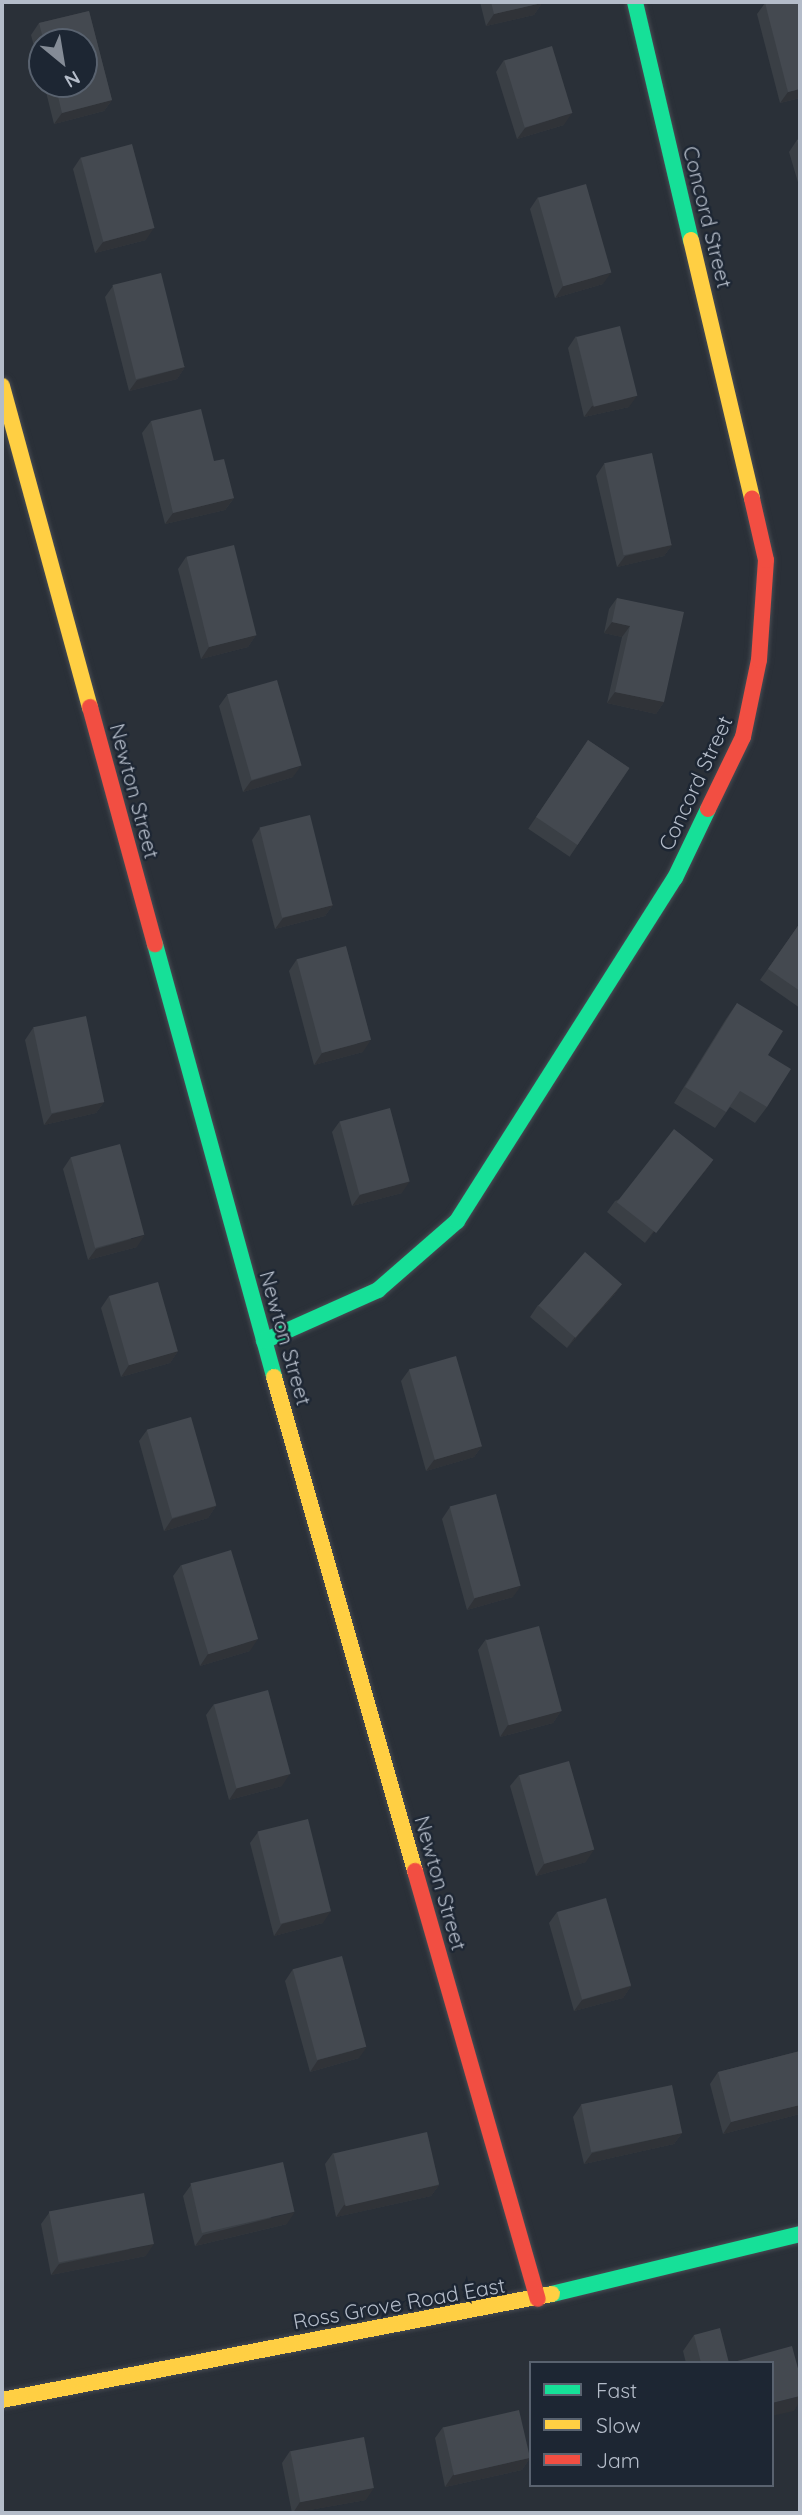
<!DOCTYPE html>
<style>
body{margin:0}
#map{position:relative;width:802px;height:2515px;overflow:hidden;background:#2a3038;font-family:Quicksand,sans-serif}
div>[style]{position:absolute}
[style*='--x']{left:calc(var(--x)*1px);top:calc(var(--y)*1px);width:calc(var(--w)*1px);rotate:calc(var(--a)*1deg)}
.roads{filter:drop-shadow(0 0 2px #484c53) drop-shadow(0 0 2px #484c53)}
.fast>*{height:16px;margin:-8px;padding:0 8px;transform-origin:8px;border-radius:8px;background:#16e098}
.slow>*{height:16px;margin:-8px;padding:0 8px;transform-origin:8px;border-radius:8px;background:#ffcf43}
.jam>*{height:16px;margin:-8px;padding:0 8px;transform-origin:8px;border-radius:8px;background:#f24e42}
.wall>*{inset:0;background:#3a3f45;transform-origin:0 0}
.shaded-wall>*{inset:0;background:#303338}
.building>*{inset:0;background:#444950;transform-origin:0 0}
span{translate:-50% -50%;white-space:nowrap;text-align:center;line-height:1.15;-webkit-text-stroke:5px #1d2633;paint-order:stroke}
.street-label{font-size:21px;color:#b4bcc9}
.frame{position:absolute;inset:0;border:4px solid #b4bcc9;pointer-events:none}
.legend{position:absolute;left:529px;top:2361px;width:245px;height:126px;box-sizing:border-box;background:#1d2633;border:2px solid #59626f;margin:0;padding:9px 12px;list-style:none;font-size:21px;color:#b4bcc9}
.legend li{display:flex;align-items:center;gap:14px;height:35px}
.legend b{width:35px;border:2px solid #59626f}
.north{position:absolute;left:28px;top:28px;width:70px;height:70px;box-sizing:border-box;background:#1d2633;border:2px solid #59626f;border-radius:50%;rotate:150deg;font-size:19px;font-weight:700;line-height:28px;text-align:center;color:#b4bcc9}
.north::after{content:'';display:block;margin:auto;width:24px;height:32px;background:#848b96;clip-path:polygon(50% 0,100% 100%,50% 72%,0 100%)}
</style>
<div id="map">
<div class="roads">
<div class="fast">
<div style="--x:635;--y:2;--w:244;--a:76.8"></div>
<div style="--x:155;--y:944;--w:449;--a:74.6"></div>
<div style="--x:264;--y:1341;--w:125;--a:-24.1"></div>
<div style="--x:378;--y:1290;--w:105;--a:-41.1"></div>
<div style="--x:457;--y:1221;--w:406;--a:-57.6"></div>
<div style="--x:675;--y:878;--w:76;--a:-64.4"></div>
<div style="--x:552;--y:2294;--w:255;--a:-13.6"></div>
</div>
<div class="slow">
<div style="--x:691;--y:240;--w:266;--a:76.7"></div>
<div style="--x:2;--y:386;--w:333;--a:74.7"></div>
<div style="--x:274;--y:1377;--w:514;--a:74.07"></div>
<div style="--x:2;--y:2400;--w:560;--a:-10.91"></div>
</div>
<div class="jam">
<div style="--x:90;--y:707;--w:246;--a:74.7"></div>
<div style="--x:708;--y:809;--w:80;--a:-64.1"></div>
<div style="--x:743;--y:737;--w:79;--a:-78.3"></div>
<div style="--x:759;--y:660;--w:100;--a:-86"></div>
<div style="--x:766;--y:560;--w:63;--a:-102.9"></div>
<div style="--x:415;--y:1871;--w:445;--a:74"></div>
</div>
</div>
<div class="wall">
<div style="clip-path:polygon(480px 2px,542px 2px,542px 3px,534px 15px,486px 26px)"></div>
<div style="clip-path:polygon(765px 3px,800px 98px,780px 103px,757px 14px)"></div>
<div style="clip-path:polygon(89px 11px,112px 100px,104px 111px,54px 124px,44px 84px,84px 84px,84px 42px,42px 42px,42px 76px,31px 35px,39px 23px)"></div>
<div style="clip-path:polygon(504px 60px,564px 125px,517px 139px,496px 72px)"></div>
<div style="clip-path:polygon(800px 139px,800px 189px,789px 152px,797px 140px)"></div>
<div style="clip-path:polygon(81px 157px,146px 240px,95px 253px,73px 169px)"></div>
<div style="clip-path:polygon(538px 197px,603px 284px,555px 298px,530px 209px)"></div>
<div style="clip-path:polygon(113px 286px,185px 367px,177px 379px,129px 391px,105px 297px)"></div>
<div style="clip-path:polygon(576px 336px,629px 407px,584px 417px,568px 348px)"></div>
<div style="clip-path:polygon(151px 421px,214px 461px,234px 498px,225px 510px,165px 524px,142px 433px)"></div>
<div style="clip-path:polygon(604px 464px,672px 545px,664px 556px,617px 567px,596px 476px)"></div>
<div style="clip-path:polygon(186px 557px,256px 635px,248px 647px,201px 659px,178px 569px)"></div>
<div style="clip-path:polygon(617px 598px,664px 702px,656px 714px,607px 703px,622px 637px,604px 633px,609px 609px)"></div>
<div style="clip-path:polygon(227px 695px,293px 777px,243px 792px,219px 706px)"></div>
<div style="left:588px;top:740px;width:50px;height:107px;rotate:34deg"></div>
<div style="clip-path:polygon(260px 828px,333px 905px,325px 916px,275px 929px,252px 840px)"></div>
<div style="clip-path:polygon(800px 923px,800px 1008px,760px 980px)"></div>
<div style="clip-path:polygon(297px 959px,363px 1052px,314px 1065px,289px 971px)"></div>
<div style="clip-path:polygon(737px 1003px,768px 1055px,767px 1107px,755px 1123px,730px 1107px,715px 1128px,674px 1103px,726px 1019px)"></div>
<div style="clip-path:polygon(33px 1028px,104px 1102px,96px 1113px,44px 1125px,25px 1040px)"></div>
<div style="clip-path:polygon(340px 1121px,402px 1193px,352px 1206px,332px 1132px)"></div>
<div style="clip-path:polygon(71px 1157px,137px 1247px,88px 1260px,63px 1169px)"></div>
<div style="clip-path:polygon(713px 1160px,705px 1171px,645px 1243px,607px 1212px,615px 1201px)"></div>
<div style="clip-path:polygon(622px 1284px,614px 1295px,567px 1348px,530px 1317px,538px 1305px)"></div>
<div style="clip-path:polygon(109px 1296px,178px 1351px,170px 1363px,121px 1377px,101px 1308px)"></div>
<div style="clip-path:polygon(409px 1370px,482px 1446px,474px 1457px,426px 1471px,401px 1381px)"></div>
<div style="clip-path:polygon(147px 1430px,216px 1506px,208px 1518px,164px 1531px,139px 1441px)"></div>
<div style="clip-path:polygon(450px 1507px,513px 1597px,467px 1610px,442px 1519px)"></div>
<div style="clip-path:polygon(181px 1565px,250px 1651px,200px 1666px,173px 1576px)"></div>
<div style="clip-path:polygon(486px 1639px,561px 1711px,553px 1723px,500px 1737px,478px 1650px)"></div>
<div style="clip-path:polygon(214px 1704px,282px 1786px,229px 1800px,206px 1715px)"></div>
<div style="clip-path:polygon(519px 1775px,586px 1862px,536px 1876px,510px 1786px)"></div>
<div style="clip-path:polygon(258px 1832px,323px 1923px,274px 1936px,250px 1843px)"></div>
<div style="clip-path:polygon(557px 1912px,631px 1986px,623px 1998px,574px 2011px,549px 1923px)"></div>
<div style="clip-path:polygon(293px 1969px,359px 2058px,310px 2072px,285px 1981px)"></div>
<div style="clip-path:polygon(800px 2051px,800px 2114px,723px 2134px,710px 2084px,718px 2072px)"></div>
<div style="clip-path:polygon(581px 2105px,682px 2133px,674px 2144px,584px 2164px,573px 2117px)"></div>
<div style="clip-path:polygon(333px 2153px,439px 2185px,431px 2196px,336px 2217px,325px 2164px)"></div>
<div style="clip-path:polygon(191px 2185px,287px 2224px,195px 2246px,183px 2196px)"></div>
<div style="clip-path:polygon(49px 2213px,146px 2256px,51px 2275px,41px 2224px)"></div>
<div style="clip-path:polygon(694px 2335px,729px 2363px,686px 2363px,683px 2351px)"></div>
<div style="clip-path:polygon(443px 2427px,530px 2458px,522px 2470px,445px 2487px,435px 2438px)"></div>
<div style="clip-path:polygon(290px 2451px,366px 2500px,292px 2513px,282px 2463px)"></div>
</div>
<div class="shaded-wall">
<div style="clip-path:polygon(542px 3px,534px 15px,486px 26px,494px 14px)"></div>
<div style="clip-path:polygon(800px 89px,800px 98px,780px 103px,788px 92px)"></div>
<div style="clip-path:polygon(112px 100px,104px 111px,54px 124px,62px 113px)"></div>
<div style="clip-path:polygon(572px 113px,564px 125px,517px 139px,525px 128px)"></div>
<div style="clip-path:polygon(154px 228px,146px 240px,95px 253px,103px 242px)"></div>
<div style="clip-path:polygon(611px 273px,603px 284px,555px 298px,563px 286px)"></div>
<div style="clip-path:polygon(185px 367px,177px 379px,129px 391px,137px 380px)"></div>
<div style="clip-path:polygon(637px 396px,629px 407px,584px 417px,592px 406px)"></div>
<div style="clip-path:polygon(234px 498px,225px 510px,165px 524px,173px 513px)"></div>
<div style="clip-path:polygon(672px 545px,664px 556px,617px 567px,625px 556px)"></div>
<div style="clip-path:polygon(612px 622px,630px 626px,622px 637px,604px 633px)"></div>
<div style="clip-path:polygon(256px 635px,248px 647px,201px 659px,209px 647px)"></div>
<div style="clip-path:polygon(615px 692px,664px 702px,656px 714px,607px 703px)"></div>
<div style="clip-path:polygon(301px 766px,293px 777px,243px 792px,251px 781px)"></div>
<div style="clip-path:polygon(333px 905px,325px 916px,275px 929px,283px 918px)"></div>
<div style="clip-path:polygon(371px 1040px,363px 1052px,314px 1065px,322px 1053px)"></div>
<div style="clip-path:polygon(104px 1102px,96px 1113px,44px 1125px,52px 1114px)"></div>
<div style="clip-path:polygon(713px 1160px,705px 1171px,645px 1243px,653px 1232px)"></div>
<div style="clip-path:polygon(410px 1181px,402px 1193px,352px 1206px,360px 1195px)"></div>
<div style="clip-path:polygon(145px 1235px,137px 1247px,88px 1260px,96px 1249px)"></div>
<div style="clip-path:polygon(622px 1284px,614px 1295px,567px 1348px,575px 1337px)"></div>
<div style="clip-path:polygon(178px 1351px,170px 1363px,121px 1377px,129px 1365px)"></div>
<div style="clip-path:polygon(482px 1446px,474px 1457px,426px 1471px,434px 1460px)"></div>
<div style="clip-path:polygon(216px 1506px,208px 1518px,164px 1531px,172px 1519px)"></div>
<div style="clip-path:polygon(521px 1586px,513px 1597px,467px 1610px,475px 1598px)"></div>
<div style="clip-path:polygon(258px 1639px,250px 1651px,200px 1666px,208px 1654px)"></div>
<div style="clip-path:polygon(561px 1711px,553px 1723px,500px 1737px,508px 1725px)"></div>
<div style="clip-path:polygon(290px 1774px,282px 1786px,229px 1800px,237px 1788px)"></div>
<div style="clip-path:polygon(594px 1850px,586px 1862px,536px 1876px,544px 1864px)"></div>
<div style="clip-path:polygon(331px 1911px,323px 1923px,274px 1936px,282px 1924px)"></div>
<div style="clip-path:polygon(631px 1986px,623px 1998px,574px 2011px,582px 2000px)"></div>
<div style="clip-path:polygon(367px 2047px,359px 2058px,310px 2072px,318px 2060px)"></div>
<div style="clip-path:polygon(800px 2105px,800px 2114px,723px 2134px,731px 2122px)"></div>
<div style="clip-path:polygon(682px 2133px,674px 2144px,584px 2164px,592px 2153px)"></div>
<div style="clip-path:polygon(439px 2185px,431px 2196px,336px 2217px,344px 2205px)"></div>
<div style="clip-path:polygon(295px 2212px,287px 2224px,195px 2246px,203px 2235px)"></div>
<div style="clip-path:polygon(154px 2244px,146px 2256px,51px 2275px,59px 2264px)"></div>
<div style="clip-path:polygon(800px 2396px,800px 2401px,794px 2411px,772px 2416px,772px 2403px)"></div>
<div style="clip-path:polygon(530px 2458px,522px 2470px,445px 2487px,453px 2475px)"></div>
<div style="clip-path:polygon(374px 2488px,366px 2500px,293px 2513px,300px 2502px)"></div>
</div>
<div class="building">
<div style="clip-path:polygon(491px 2px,542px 2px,542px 3px,494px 14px)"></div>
<div style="clip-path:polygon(768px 2px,800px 2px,800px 89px,788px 92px,765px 3px)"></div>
<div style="clip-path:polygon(89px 11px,112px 100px,62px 113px,55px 84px,84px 84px,84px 42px,44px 42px,39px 23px)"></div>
<div style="left:552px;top:46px;width:70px;height:50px;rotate:73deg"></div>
<div style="clip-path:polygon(800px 139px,800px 152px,797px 140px)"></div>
<div style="left:132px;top:144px;width:87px;height:53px;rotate:75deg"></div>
<div style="left:586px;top:184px;width:92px;height:50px;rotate:74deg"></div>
<div style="left:161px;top:273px;width:97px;height:50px;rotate:76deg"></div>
<div style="left:620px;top:326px;width:72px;height:45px;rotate:76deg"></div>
<div style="clip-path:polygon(201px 409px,214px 461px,224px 459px,234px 498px,173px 513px,151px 421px)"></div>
<div style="left:652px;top:453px;width:94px;height:49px;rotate:78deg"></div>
<div style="left:234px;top:545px;width:93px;height:49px;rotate:76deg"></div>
<div style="clip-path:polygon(617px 598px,684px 612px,664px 702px,615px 692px,630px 626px,612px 622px)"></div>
<div style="left:277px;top:680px;width:89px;height:52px;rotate:74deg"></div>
<div style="left:588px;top:740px;width:50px;height:93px;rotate:34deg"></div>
<div style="left:310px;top:815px;width:93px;height:52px;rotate:76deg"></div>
<div style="clip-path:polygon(800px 923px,800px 991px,768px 969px)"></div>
<div style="left:346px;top:946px;width:97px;height:51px;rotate:75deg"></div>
<div style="clip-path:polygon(737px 1003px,783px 1031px,768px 1055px,791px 1069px,767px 1107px,740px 1091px,726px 1112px,685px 1087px)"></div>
<div style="left:86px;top:1016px;width:88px;height:54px;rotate:78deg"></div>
<div style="left:390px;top:1108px;width:76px;height:52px;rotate:75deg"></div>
<div style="left:674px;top:1129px;width:50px;height:93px;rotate:38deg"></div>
<div style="left:120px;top:1144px;width:94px;height:51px;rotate:75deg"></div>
<div style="left:585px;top:1252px;width:49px;height:71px;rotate:41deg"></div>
<div style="left:158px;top:1282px;width:72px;height:51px;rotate:74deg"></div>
<div style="left:456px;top:1356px;width:94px;height:49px;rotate:74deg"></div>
<div style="left:191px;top:1417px;width:92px;height:46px;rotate:74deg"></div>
<div style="left:496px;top:1494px;width:95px;height:48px;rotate:75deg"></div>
<div style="left:231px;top:1550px;width:93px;height:52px;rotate:73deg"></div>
<div style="left:539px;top:1626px;width:88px;height:55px;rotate:75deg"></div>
<div style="left:268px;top:1690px;width:87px;height:56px;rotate:75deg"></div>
<div style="left:569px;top:1761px;width:92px;height:52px;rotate:74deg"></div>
<div style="left:308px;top:1819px;width:95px;height:52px;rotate:76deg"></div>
<div style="left:606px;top:1898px;width:91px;height:51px;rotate:74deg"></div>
<div style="left:342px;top:1956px;width:94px;height:51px;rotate:75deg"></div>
<div style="clip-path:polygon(800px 2051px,800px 2105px,731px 2122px,718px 2072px)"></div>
<div style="left:672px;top:2085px;width:49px;height:93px;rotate:78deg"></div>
<div style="left:427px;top:2132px;width:54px;height:96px;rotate:77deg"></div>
<div style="left:283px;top:2162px;width:51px;height:95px;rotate:77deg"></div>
<div style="left:144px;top:2193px;width:52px;height:97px;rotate:79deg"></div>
<div style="clip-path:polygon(720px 2328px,729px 2363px,701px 2363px,694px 2335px)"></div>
<div style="clip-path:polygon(792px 2346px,800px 2376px,800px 2396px,772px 2403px,772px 2363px,730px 2363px)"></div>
<div style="left:519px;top:2410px;width:49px;height:78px;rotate:77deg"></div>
<div style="left:364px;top:2437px;width:52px;height:75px;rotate:79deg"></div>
</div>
<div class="street-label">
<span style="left:708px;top:217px;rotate:76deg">Concord Street</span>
<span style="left:695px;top:783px;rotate:-65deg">Concord Street</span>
<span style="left:135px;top:791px;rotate:75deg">Newton Street</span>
<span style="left:286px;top:1338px;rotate:74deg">Newton Street</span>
<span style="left:441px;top:1883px;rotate:74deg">Newton Street</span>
<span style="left:399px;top:2303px;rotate:-10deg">Ross Grove Road East</span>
</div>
<div class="frame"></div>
<ul class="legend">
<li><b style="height:9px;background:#16e098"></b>Fast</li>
<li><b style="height:9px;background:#ffcf43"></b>Slow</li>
<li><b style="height:9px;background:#f24e42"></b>Jam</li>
</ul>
<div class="north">N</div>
</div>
